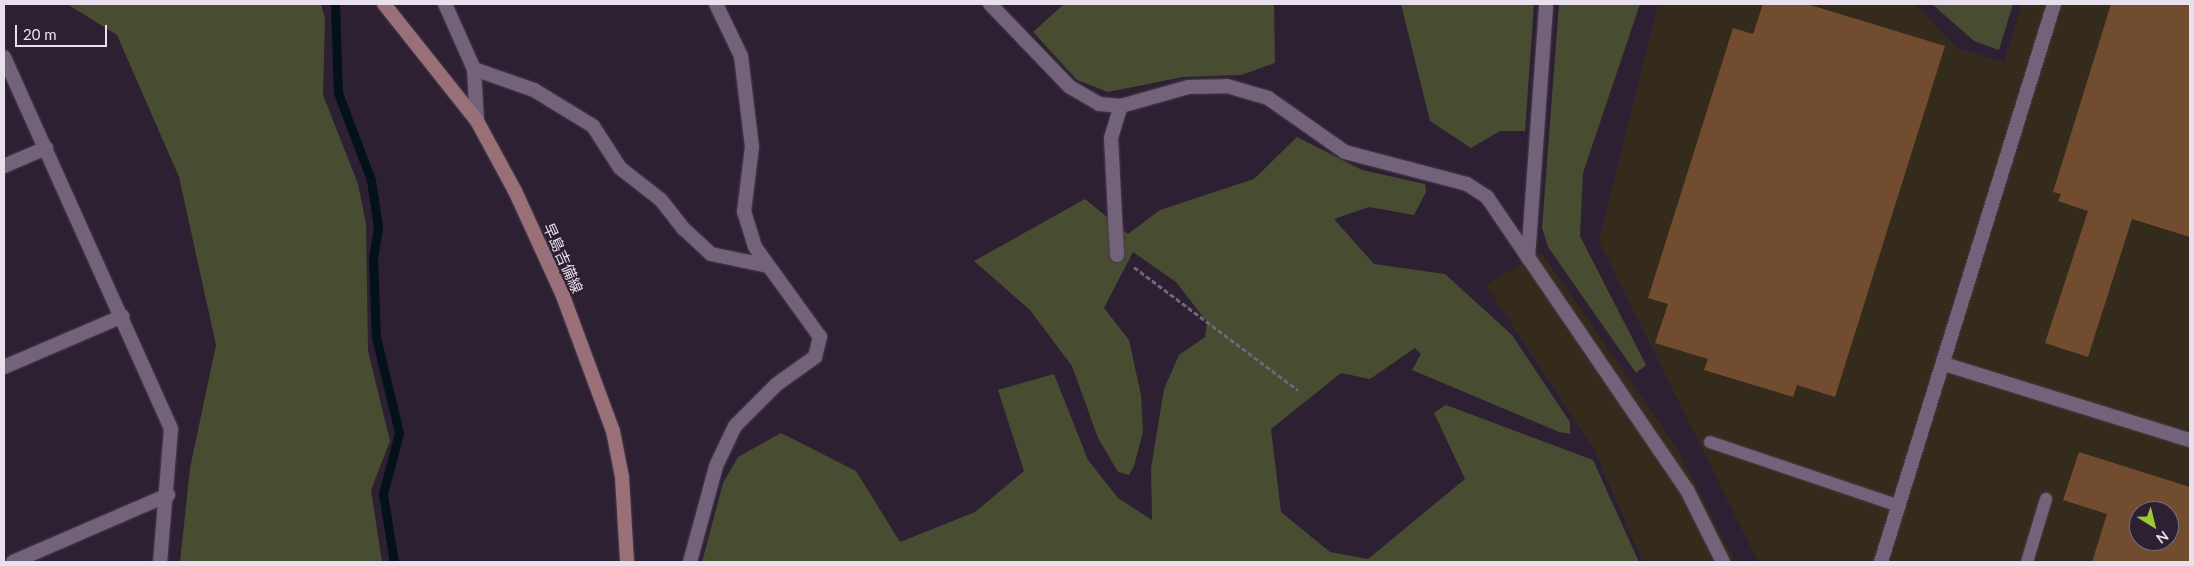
<!DOCTYPE html>
<meta charset="utf-8">
<style>
body{margin:0}
#map{position:relative;width:2194px;height:566px;overflow:hidden;background:#2d2033;font-family:Lato,"Noto Sans JP",sans-serif}
div>[style]{position:absolute}
[style*='--x']{left:calc(var(--x)*1px);top:calc(var(--y)*1px);width:calc(var(--w)*1px);rotate:calc(var(--a)*1deg)}
.industrial>*{inset:0;background:#352b1c}
.green>*{inset:0;background:#484c31}
.stream>*{height:9px;margin:-4.5px;padding:0 4.5px;transform-origin:4.5px;border-radius:4.5px;background:#021218}
.building>*{inset:0;background:#714c2e}
.path>*{height:3px;margin-top:-1.5px;transform-origin:0;background:repeating-linear-gradient(90deg,#706576 0 5px,transparent 0 7.5px)}
.roads{filter:drop-shadow(0 0 1px #483d4d) drop-shadow(0 0 1px #483d4d)}
.service>*{height:12px;margin:-6px;padding:0 6px;transform-origin:6px;border-radius:6px;background:#73637a}
.minor>*{height:14px;margin:-7px;padding:0 7px;transform-origin:7px;border-radius:7px;background:#73637a}
.tertiary>*{height:14px;margin:-7px;padding:0 7px;transform-origin:7px;border-radius:7px;background:#73637a}
.secondary>*{height:14px;margin:-7px;padding:0 7px;transform-origin:7px;border-radius:7px;background:#997078}
span{translate:-50% -50%;white-space:nowrap;text-align:center;line-height:1.15;-webkit-text-stroke:4px #2d2033;paint-order:stroke}
.street-label{font-size:15px;color:#e9e0ed}
.frame{position:absolute;inset:0;border:5px solid #e9e0ed;pointer-events:none}
.north{position:absolute;left:2129px;top:501px;width:50px;height:50px;box-sizing:border-box;background:#2d2033;border:1px solid #786d7d;border-radius:50%;rotate:144deg;font-size:14px;font-weight:700;line-height:20px;text-align:center;color:#e9e0ed}
.north::after{content:'';display:block;margin:auto;width:18px;height:22px;background:#9bcb33;clip-path:polygon(50% 0,100% 100%,50% 72%,0 100%)}
.scale{position:absolute;left:15px;top:25px;width:92px;height:22px;box-sizing:border-box;border:2px solid #e9e0ed;border-top:0;padding-left:6px;font-size:15px;line-height:18px;white-space:nowrap;color:#e9e0ed;-webkit-text-stroke:4px #2d2033;paint-order:stroke}
</style>
<div id="map">
<div class="industrial">
<div style="clip-path:polygon(evenodd,1658px 4px,1915px 4px,1959px 49px,2004px 62px,2022px 4px,2190px 4px,2190px 562px,1758px 562px,1599px 241px,1658px 4px,2139px 511px,2169px 511px,2169px 541px,2139px 541px,2139px 511px)"></div>
<div style="clip-path:polygon(1541px 252px,1675px 445px,1735px 562px,1643px 562px,1594px 449px,1486px 285px)"></div>
</div>
<div class="green">
<div style="clip-path:polygon(67px 4px,321px 4px,325px 18px,323px 95px,358px 184px,366px 224px,368px 351px,390px 441px,371px 490px,382px 562px,180px 562px,190px 468px,216px 345px,179px 177px,117px 35px)"></div>
<div style="clip-path:polygon(1064px 4px,1274px 4px,1275px 63px,1241px 75px,1183px 77px,1108px 92px,1077px 80px,1033px 32px)"></div>
<div style="clip-path:polygon(1401px 4px,1534px 4px,1525px 131px,1500px 131px,1471px 148px,1430px 121px)"></div>
<div style="clip-path:polygon(1559px 4px,1640px 4px,1583px 173px,1580px 236px,1646px 365px,1636px 373px,1548px 247px,1542px 228px)"></div>
<div style="clip-path:polygon(1932px 4px,2013px 4px,1999px 50px,1974px 41px)"></div>
<div style="clip-path:polygon(1297px 137px,1362px 170px,1425px 184px,1426px 192px,1414px 215px,1369px 207px,1334px 219px,1374px 264px,1445px 274px,1512px 335px,1570px 422px,1570px 434px,1559px 432px,1412px 370px,1421px 354px,1415px 348px,1370px 379px,1341px 373px,1271px 429px,1281px 512px,1330px 552px,1368px 559px,1465px 479px,1434px 413px,1446px 405px,1593px 460px,1639px 562px,702px 562px,723px 483px,738px 457px,781px 433px,856px 471px,900px 542px,975px 512px,1024px 471px,998px 390px,1054px 374px,1088px 460px,1118px 498px,1152px 520px,1151px 468px,1164px 389px,1179px 355px,1205px 337px,1207px 322px,1176px 282px,1133px 252px,1104px 308px,1129px 340px,1141px 395px,1143px 432px,1134px 466px,1129px 475px,1118px 472px,1098px 438px,1072px 366px,1030px 310px,974px 261px,1085px 199px,1128px 234px,1160px 210px,1254px 179px)"></div>
</div>
<div class="stream">
<div style="--x:335;--y:4;--w:89;--a:88.1"></div>
<div style="--x:338;--y:93;--w:93;--a:69.2"></div>
<div style="--x:371;--y:180;--w:48;--a:81.5"></div>
<div style="--x:378;--y:227;--w:30;--a:99"></div>
<div style="--x:373;--y:257;--w:80;--a:87.9"></div>
<div style="--x:376;--y:337;--w:99;--a:76.5"></div>
<div style="--x:399;--y:433;--w:63;--a:104.7"></div>
<div style="--x:383;--y:494;--w:69;--a:80.8"></div>
</div>
<div class="building">
<div style="clip-path:polygon(1763px 4px,1807px 4px,1945px 46px,1835px 397px,1797px 385px,1793px 397px,1704px 370px,1708px 359px,1655px 343px,1668px 304px,1648px 298px,1733px 28px,1753px 34px)"></div>
<div style="clip-path:polygon(2111px 4px,2190px 4px,2190px 237px,2132px 219px,2088px 357px,2045px 343px,2088px 211px,2058px 201px,2061px 194px,2053px 192px)"></div>
<div style="clip-path:polygon(evenodd,2079px 452px,2190px 487px,2190px 562px,2092px 562px,2107px 514px,2063px 500px,2079px 452px,2139px 511px,2169px 511px,2169px 541px,2139px 541px,2139px 511px)"></div>
</div>
<div class="path">
<div style="--x:1134;--y:267;--w:205;--a:36.9"></div>
</div>
<div class="roads">
<div class="service">
<div style="--x:1710;--y:442;--w:200;--a:18.7"></div>
<div style="--x:2027;--y:562;--w:66;--a:-73.2"></div>
</div>
<div class="minor">
<div style="--x:445;--y:4;--w:71;--a:66"></div>
<div style="--x:474;--y:69;--w:52;--a:86.7"></div>
<div style="--x:990;--y:4;--w:115;--a:46.1"></div>
<div style="--x:1070;--y:87;--w:34;--a:30"></div>
<div style="--x:1099;--y:104;--w:22;--a:5"></div>
<div style="--x:1121;--y:106;--w:70;--a:-15.8"></div>
<div style="--x:1188;--y:87;--w:39;--a:-1"></div>
<div style="--x:1227;--y:86;--w:43;--a:16.3"></div>
<div style="--x:1268;--y:98;--w:94;--a:35"></div>
<div style="--x:1345;--y:152;--w:126;--a:14.7"></div>
<div style="--x:1467;--y:184;--w:24;--a:33"></div>
<div style="--x:1487;--y:197;--w:355;--a:55.7"></div>
<div style="--x:1687;--y:490;--w:80;--a:63.4"></div>
<div style="--x:4;--y:57;--w:408;--a:65.8"></div>
<div style="--x:171;--y:429;--w:133;--a:94.7"></div>
<div style="--x:474;--y:69;--w:64;--a:19.3"></div>
<div style="--x:534;--y:90;--w:69;--a:31.4"></div>
<div style="--x:593;--y:126;--w:50;--a:57.3"></div>
<div style="--x:620;--y:168;--w:52;--a:38"></div>
<div style="--x:661;--y:200;--w:37;--a:52"></div>
<div style="--x:684;--y:229;--w:37;--a:43"></div>
<div style="--x:711;--y:254;--w:58;--a:11.9"></div>
<div style="--x:4;--y:166;--w:46;--a:-23.2"></div>
<div style="--x:1117;--y:255;--w:117;--a:-92.9"></div>
<div style="--x:1111;--y:138;--w:34;--a:-73"></div>
<div style="--x:1528;--y:258;--w:255;--a:-85.9"></div>
<div style="--x:4;--y:367;--w:129;--a:-23.2"></div>
<div style="--x:13;--y:562;--w:169;--a:-23.4"></div>
<div style="--x:690;--y:562;--w:99;--a:-74.8"></div>
<div style="--x:716;--y:466;--w:44;--a:-64.6"></div>
<div style="--x:735;--y:426;--w:59;--a:-45"></div>
<div style="--x:777;--y:384;--w:47;--a:-35.4"></div>
<div style="--x:815;--y:357;--w:21;--a:-76"></div>
<div style="--x:820;--y:337;--w:111;--a:-125.8"></div>
<div style="--x:755;--y:247;--w:37;--a:-107"></div>
<div style="--x:744;--y:212;--w:65;--a:-83"></div>
<div style="--x:752;--y:147;--w:92;--a:-96.9"></div>
<div style="--x:741;--y:56;--w:58;--a:-115.7"></div>
</div>
<div class="tertiary">
<div style="--x:1944;--y:364;--w:257;--a:17.2"></div>
<div style="--x:1881;--y:562;--w:584;--a:-72.77"></div>
</div>
<div class="secondary">
<div style="--x:384;--y:4;--w:149;--a:51.5"></div>
<div style="--x:477;--y:121;--w:80;--a:61.5"></div>
<div style="--x:515;--y:191;--w:115;--a:65.4"></div>
<div style="--x:563;--y:296;--w:144;--a:69.7"></div>
<div style="--x:613;--y:431;--w:47;--a:78.9"></div>
<div style="--x:622;--y:477;--w:85;--a:86.6"></div>
</div>
</div>
<div class="street-label">
<span style="left:563px;top:258px;rotate:66deg">早島吉備線</span>
</div>
<div class="frame"></div>
<div class="north">N</div>
<div class="scale">20 m</div>
</div>
